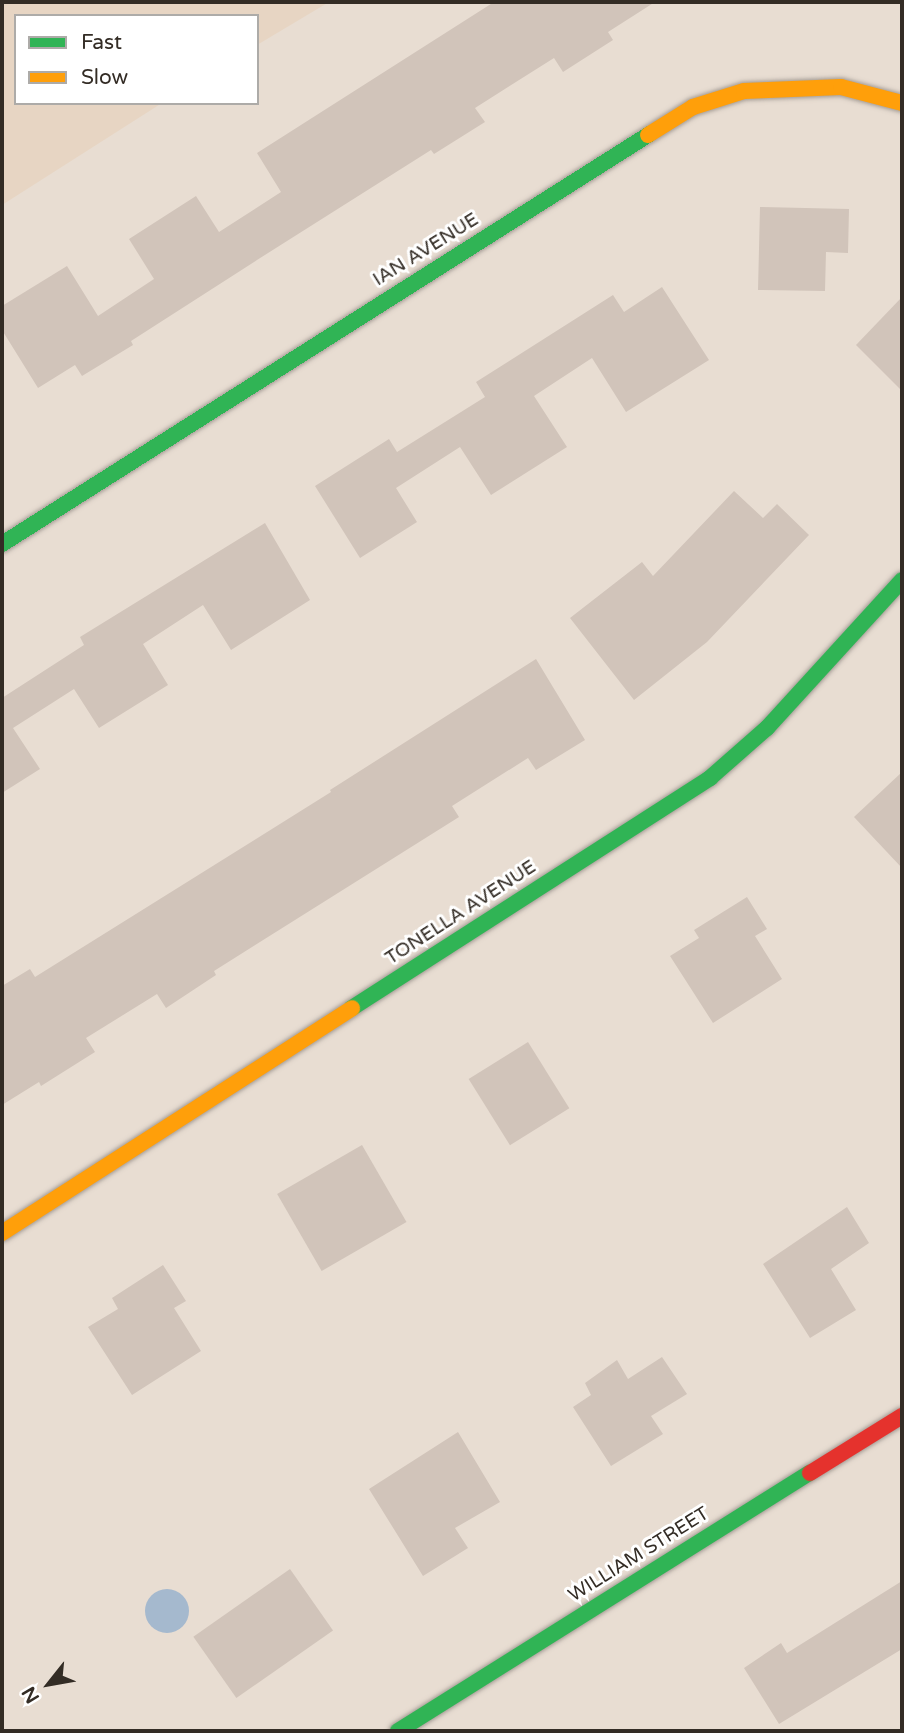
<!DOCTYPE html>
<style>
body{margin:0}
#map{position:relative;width:904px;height:1733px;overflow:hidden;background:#e8ddd2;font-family:"Varela Round",sans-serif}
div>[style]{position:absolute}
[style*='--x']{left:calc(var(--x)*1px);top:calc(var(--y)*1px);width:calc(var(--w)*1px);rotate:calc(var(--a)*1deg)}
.built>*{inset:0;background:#e7d5c3}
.water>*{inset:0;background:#a5b9ce}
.round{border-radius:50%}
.building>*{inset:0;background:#d1c4ba;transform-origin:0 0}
.roads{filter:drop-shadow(0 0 2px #a59d96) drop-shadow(0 0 2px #a59d96)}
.fast>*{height:16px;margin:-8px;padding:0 8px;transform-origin:8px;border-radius:8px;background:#30b455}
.slow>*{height:16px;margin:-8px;padding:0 8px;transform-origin:8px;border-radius:8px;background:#ff9f0a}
.jam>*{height:16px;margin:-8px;padding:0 8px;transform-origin:8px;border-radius:8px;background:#e5322d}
span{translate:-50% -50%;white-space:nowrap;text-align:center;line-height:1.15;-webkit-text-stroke:6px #fff;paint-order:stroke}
.street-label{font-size:19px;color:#332c25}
.frame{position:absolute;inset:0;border:4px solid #332c25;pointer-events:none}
.legend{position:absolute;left:14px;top:14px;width:245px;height:91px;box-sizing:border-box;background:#fff;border:2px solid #adaba8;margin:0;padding:9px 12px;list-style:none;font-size:21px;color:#332c25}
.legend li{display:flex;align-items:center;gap:14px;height:35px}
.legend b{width:35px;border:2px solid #adaba8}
.north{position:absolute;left:14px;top:1649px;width:70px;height:70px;-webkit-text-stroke:5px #fff;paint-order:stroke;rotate:239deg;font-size:19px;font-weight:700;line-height:28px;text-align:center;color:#332c25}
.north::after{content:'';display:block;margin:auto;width:24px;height:32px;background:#332c25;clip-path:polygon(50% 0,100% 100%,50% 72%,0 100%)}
</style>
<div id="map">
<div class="built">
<div style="clip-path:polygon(2px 2px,329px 2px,257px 45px,257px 16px,16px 16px,16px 103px,162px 103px,2px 205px)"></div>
</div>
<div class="water">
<div class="round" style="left:145px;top:1589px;width:44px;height:44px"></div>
</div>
<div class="building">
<div style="clip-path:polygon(494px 2px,655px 2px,608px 32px,613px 40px,563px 72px,554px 58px,475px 108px,485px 122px,434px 154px,431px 150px,257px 260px,131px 341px,133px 345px,82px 376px,75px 365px,38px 388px,2px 330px,2px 306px,67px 266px,98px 316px,154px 279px,129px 239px,196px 196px,219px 232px,281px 192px,257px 153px)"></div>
<div style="clip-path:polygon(760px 207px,849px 209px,848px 253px,826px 252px,825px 291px,758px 290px)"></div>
<div style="clip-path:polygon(662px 287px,709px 360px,626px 412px,592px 358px,534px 396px,567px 447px,491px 495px,460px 447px,396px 488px,417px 522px,360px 558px,315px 486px,389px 439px,397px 452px,485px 397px,476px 382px,613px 295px,624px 312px)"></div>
<div style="clip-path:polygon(902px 297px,902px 391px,856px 345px)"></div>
<div style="clip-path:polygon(734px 491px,763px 518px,777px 504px,809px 535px,707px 642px,634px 700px,570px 618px,642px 562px,653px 576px)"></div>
<div style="clip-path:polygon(265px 523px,310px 600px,231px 650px,203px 605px,143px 644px,168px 685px,99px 728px,74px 689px,13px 728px,40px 769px,2px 793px,2px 698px,84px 645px,80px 637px)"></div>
<div style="clip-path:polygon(536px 659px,585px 740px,536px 770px,528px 758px,452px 806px,459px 817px,214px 971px,216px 975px,166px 1008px,157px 994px,86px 1038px,95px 1052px,41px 1086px,39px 1082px,2px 1105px,2px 986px,30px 969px,35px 977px,331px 792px,330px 790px)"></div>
<div style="clip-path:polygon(902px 772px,902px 868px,854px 817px)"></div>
<div style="clip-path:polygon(747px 897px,767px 929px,755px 936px,782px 979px,713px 1023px,670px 956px,699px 938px,694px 930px)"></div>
<div style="left:528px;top:1042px;width:78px;height:70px;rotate:58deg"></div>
<div style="left:362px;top:1145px;width:89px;height:98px;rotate:60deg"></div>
<div style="clip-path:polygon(847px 1207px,869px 1243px,831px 1269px,856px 1310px,810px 1338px,763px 1264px)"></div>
<div style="clip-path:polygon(163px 1265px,186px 1301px,174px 1308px,201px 1351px,132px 1395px,88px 1327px,118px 1309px,112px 1298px)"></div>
<div style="clip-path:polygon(662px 1357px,687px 1394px,651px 1416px,663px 1434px,611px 1466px,573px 1407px,591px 1395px,585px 1383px,617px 1360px,628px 1379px)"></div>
<div style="clip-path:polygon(458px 1432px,500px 1502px,455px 1528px,468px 1548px,423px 1576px,369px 1489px)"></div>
<div style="left:290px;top:1569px;width:75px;height:118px;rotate:55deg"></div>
<div style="clip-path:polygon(902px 1581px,902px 1649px,779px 1724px,744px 1668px,781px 1643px,787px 1653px)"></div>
</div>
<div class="roads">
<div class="fast">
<div style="--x:2;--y:544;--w:765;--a:-32.34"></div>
<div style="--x:352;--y:1008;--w:426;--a:-32.7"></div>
<div style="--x:710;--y:778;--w:76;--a:-41.3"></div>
<div style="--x:767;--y:728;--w:200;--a:-47.6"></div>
<div style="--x:398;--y:1731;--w:486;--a:-32.1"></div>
</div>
<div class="slow">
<div style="--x:648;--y:135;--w:53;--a:-31.9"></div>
<div style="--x:693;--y:107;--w:53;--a:-17.4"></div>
<div style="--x:744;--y:91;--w:97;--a:-2.4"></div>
<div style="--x:841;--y:87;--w:63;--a:14.7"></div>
<div style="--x:2;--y:1233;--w:416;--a:-32.7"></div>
</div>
<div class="jam">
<div style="--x:810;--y:1473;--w:108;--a:-31.8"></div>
</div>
</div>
<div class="street-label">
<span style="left:426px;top:250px;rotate:-32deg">IAN AVENUE</span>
<span style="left:461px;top:913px;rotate:-33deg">TONELLA AVENUE</span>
<span style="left:639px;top:1555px;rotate:-32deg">WILLIAM STREET</span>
</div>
<div class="frame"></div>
<ul class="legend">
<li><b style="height:9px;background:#30b455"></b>Fast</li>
<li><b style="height:9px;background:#ff9f0a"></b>Slow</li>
</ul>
<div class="north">N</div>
</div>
